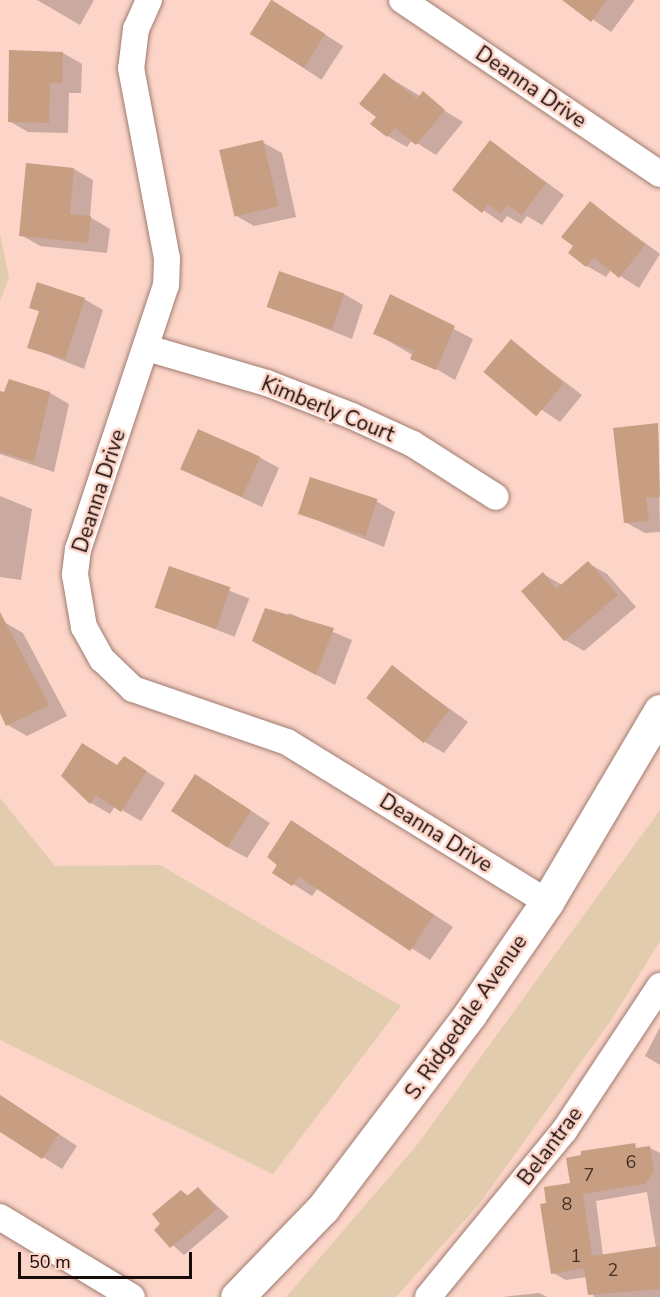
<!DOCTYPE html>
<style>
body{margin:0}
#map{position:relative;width:660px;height:1297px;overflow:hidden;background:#fcd4c8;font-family:"Nunito Sans",sans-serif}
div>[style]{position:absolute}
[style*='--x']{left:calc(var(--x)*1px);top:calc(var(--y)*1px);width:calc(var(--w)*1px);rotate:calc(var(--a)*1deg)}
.green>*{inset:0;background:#e1ccad}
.shadow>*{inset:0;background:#0003;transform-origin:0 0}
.building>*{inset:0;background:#c79e81;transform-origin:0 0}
.roads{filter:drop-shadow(0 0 2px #9f7b70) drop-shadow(0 0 2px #9f7b70)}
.street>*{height:26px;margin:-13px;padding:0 13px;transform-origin:13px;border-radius:13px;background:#fff}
.secondary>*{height:33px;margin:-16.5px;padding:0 16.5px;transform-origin:16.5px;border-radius:16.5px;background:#fff}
span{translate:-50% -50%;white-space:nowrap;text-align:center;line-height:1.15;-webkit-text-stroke:5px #fcd4c8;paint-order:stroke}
.number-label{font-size:18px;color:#443026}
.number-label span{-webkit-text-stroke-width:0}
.street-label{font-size:21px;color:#180b08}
.scale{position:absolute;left:18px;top:1252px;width:174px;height:27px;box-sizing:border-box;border:3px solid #180b08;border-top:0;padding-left:8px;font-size:18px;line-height:21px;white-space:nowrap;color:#180b08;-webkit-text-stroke:4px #fcd4c8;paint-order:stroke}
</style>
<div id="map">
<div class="green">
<div style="clip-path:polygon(0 233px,9px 278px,0 301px)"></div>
<div style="clip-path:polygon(0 798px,55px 866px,160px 865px,401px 1006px,273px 1174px,0 1040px)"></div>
<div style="clip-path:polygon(660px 810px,660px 941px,612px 1019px,480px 1203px,396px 1297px,286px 1297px,417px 1145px)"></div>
</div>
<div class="shadow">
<div style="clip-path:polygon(37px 0,94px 0,80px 25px)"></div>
<div style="left:272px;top:0;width:85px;height:40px;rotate:33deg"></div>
<div style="clip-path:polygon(565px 0,634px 0,634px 1px,611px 32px)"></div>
<div style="clip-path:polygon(63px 53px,82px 64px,81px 93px,69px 93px,68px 133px,28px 132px,9px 121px)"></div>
<div style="clip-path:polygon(385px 75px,463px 122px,436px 155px,412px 140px,407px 147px,388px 136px,378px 117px)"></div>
<div style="clip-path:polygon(262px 142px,282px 153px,296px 217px,254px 226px,235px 215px)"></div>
<div style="clip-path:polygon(491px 142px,564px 195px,542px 225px,527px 216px,521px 224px,507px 216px,502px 223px,454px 190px)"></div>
<div style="clip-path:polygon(74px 169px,93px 180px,90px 217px,110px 229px,107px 253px,40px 246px,21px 235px)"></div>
<div style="clip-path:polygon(591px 203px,660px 254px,639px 288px,611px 270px,606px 277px,587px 266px)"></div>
<div style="clip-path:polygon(344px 294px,363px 305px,352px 339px,269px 306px)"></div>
<div style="clip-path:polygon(391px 296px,473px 339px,455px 380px,375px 333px)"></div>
<div style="clip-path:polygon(84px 299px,103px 310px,84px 369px,29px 347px,40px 312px,31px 307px)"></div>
<div style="clip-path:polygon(511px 341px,582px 395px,560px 422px,485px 372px)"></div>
<div style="clip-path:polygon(0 392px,50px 393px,69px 404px,54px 472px,0 454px)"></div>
<div style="clip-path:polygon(658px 425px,660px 532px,645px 533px,625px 522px)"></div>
<div style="clip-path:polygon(259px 457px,279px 468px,262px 507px,183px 470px)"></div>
<div style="clip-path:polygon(0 496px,32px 509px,21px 580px,0 577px)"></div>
<div style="clip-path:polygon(376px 501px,395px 512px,384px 547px,299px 513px)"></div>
<div style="clip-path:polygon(588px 563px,607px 574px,636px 607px,584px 651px,565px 640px,523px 591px,543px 574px,562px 585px)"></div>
<div style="left:170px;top:568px;width:85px;height:41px;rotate:21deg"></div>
<div style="clip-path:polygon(289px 613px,352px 640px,335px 685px,273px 651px)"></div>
<div style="clip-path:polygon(4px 622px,23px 633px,67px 716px,27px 736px,8px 725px,0 710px)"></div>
<div style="clip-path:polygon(392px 667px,468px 722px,444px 753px,425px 742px)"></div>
<div style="clip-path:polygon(118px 767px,143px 769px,165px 783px,141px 821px,115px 806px,110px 814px,91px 803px,63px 776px)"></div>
<div style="clip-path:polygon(196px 776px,270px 823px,247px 858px,227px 847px)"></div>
<div style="clip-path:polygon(292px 822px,453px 927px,430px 960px,318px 888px,312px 896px,274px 872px)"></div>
<div style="clip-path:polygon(660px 1027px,660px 1065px,645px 1056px)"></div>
<div style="clip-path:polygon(0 1095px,77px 1146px,62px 1169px,0 1130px)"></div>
<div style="clip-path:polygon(evenodd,650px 1148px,660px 1153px,660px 1297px,594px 1297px,587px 1277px,566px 1280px,553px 1273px,548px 1204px,572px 1185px,650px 1148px,647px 1192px,656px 1248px,603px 1256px,596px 1201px,647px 1192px)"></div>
<div style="clip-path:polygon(198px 1188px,229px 1217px,184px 1255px,156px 1230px,181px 1191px,189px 1196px)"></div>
<div style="clip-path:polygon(539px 1293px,547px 1297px,502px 1297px)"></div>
</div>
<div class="building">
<div style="left:271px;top:0;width:64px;height:40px;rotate:32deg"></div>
<div style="clip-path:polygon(562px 0,607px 0,591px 22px)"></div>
<div style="clip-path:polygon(9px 50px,63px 52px,62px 83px,50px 83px,49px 123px,8px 122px)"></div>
<div style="clip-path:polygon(384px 73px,417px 99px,423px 91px,445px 110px,416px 145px,395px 128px,387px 137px,370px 124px,376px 117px,359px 104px)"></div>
<div style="left:263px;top:140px;width:68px;height:45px;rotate:77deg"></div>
<div style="clip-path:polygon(490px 140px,546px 183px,522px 215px,508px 205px,501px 214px,488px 204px,482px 213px,452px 190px)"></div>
<div style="clip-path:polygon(26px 163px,74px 168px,70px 214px,91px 216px,88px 243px,19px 236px)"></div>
<div style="clip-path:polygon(590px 201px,645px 245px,619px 278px,594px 257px,586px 267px,568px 253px,573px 246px,561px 237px)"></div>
<div style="left:279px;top:271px;width:69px;height:38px;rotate:19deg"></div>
<div style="clip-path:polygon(37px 282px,85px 298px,65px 359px,27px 348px,39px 311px,29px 308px)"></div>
<div style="clip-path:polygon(390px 294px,455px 326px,436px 370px,410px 359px,414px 351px,373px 334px)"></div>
<div style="left:511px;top:339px;width:69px;height:43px;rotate:40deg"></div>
<div style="clip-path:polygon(9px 379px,50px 392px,34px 462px,0 452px,0 391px,4px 392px)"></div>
<div style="clip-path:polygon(658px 423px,660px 497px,646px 498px,649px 521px,624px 523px,613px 428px)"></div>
<div style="left:198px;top:429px;width:68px;height:44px;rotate:24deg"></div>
<div style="left:310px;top:477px;width:71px;height:39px;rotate:18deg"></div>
<div style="clip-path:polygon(588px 561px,618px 595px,564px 641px,521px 591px,543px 572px,556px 589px)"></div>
<div style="left:169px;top:566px;width:65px;height:44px;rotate:19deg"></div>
<div style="clip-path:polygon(265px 608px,334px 628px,316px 675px,252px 641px)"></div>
<div style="clip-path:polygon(0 612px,49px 705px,6px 726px,0 713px)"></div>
<div style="left:392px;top:665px;width:73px;height:42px;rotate:38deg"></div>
<div style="clip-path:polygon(82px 743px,117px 765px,124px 756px,147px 771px,121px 812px,96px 795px,90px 804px,61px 776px)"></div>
<div style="left:195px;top:774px;width:67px;height:44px;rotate:33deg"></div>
<div style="clip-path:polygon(291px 820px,434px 915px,410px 951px,299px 877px,292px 886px,272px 873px,277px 865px,267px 857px)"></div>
<div style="clip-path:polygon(0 1095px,59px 1134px,42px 1159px,0 1132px)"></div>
<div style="clip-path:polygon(635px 1143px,636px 1148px,650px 1146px,654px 1172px,645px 1184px,583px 1194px,592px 1256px,660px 1246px,660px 1289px,588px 1295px,584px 1268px,551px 1274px,540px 1204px,546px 1203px,544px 1187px,570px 1183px,566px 1158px,581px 1155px,581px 1151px)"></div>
<div style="clip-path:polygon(198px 1187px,217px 1209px,170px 1248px,154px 1230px,160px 1224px,152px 1214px,181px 1190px,187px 1196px)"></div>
</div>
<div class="roads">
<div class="street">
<div style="--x:149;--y:0;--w:32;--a:114"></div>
<div style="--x:136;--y:29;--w:39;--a:97"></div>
<div style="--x:131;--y:68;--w:194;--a:79.3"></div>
<div style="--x:167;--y:259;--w:26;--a:92"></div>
<div style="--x:166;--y:285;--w:278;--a:108.4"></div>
<div style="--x:78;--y:549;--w:26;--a:97"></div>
<div style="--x:75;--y:575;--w:53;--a:80.2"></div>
<div style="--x:84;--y:627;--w:37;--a:61"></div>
<div style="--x:102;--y:659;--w:43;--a:44.1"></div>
<div style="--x:133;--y:689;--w:163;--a:19"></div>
<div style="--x:287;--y:742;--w:305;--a:31.6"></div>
<div style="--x:402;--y:0;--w:311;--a:34"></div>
<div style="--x:147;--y:348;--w:125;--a:16.3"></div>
<div style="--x:267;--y:383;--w:91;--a:21.2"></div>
<div style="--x:352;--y:416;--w:67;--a:24.7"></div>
<div style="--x:413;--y:444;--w:98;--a:32.6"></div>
<div style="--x:0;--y:1217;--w:154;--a:31.2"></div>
<div style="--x:428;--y:1297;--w:215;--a:-50.7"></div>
<div style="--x:564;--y:1131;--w:174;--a:-56.5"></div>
</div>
<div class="secondary">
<div style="--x:237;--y:1297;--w:124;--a:-46"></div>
<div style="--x:323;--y:1208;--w:243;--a:-52.8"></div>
<div style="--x:470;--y:1014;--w:136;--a:-55.5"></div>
<div style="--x:547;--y:902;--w:222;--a:-59.4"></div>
</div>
</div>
<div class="number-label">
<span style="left:631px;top:1162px">6</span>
<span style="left:589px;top:1175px">7</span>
<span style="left:567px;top:1204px">8</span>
<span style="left:576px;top:1256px">1</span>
<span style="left:613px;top:1270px">2</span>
</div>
<div class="street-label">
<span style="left:531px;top:87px;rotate:34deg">Deanna Drive</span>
<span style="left:328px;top:409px;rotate:22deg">Kimberly Court</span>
<span style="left:99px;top:491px;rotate:-72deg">Deanna Drive</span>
<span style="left:436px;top:833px;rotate:32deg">Deanna Drive</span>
<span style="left:466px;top:1017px;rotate:-55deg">S. Ridgedale Avenue</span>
<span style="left:550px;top:1146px;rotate:-53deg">Belantrae</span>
</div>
<div class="scale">50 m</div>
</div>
